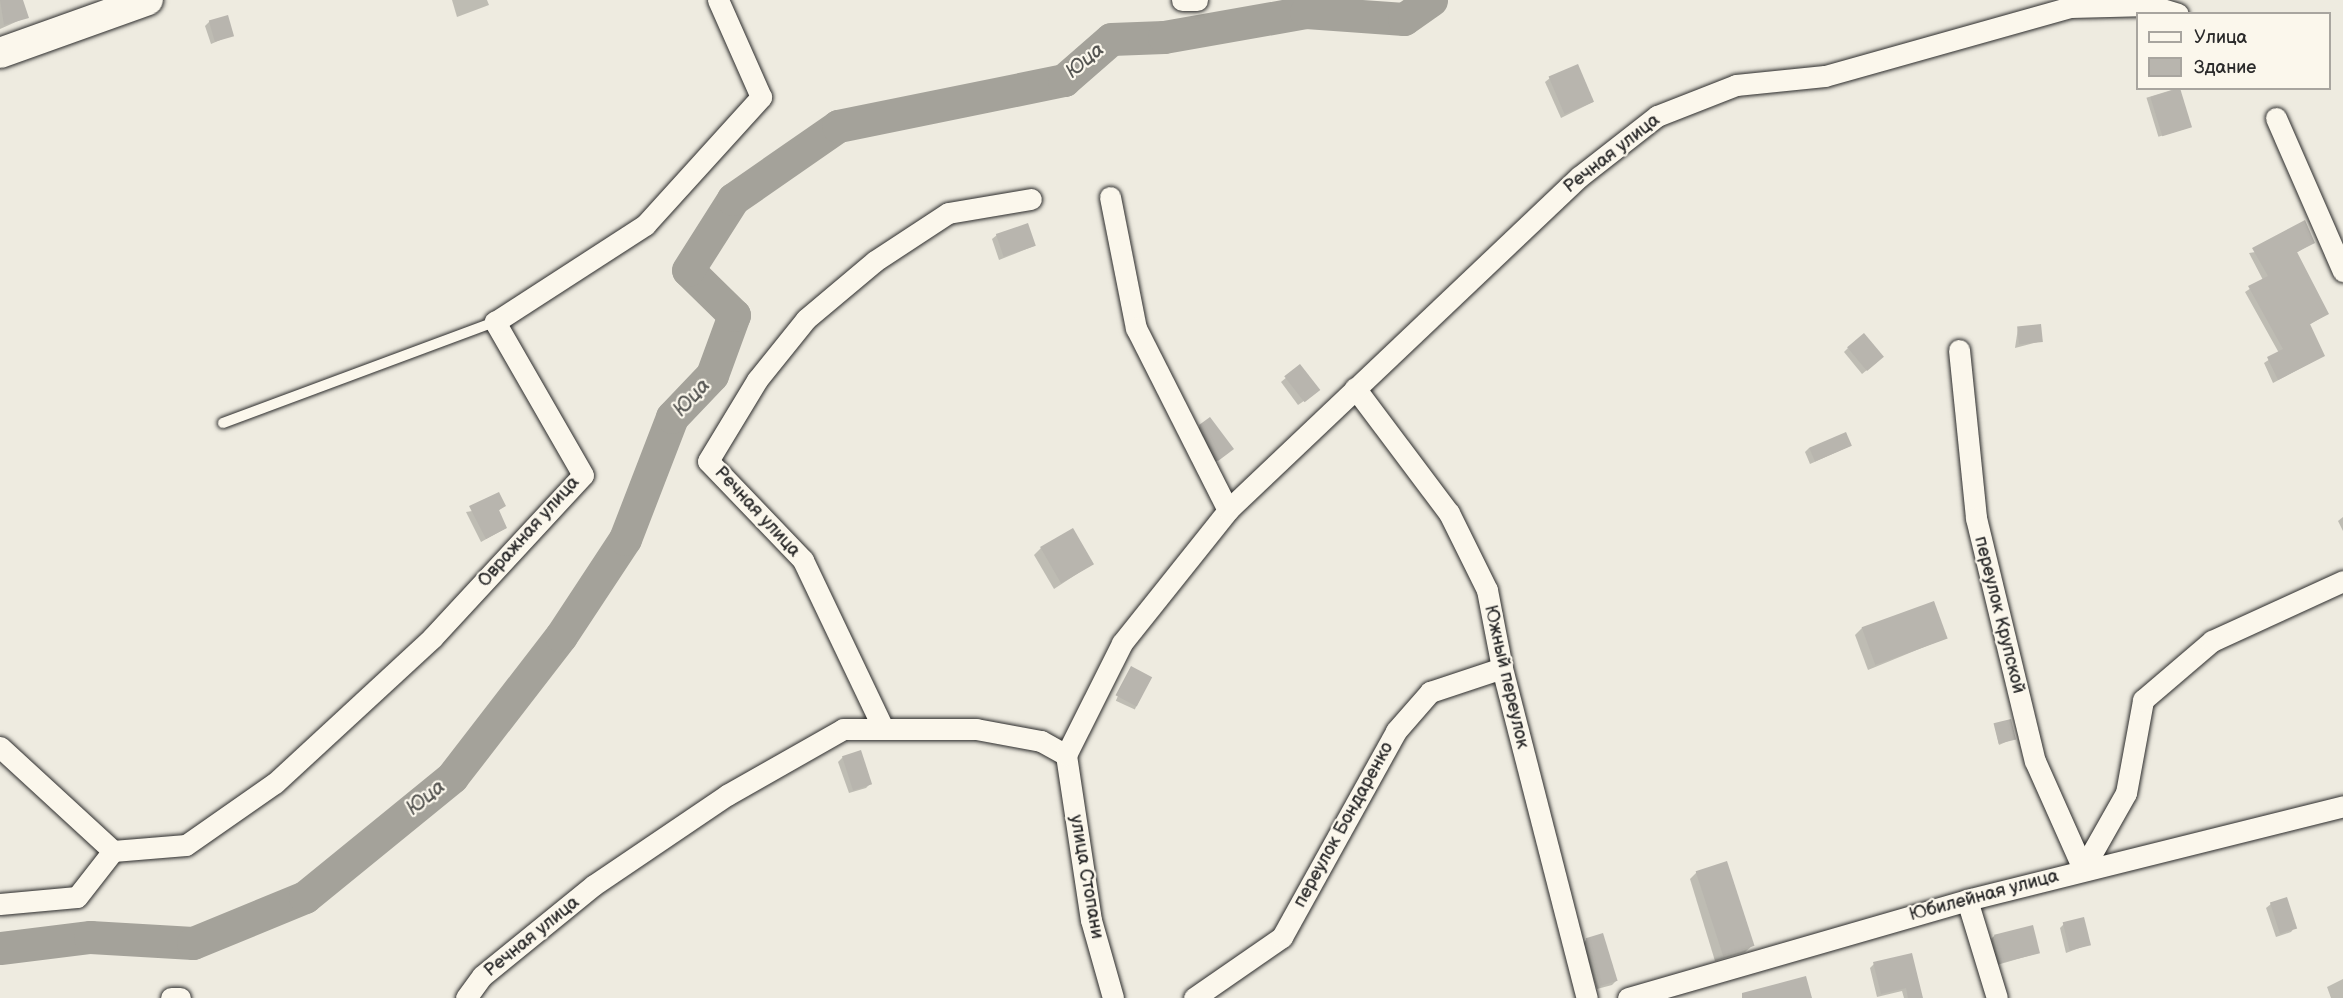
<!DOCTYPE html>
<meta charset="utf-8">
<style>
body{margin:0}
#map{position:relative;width:2343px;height:998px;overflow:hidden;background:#eeebe0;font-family:"Balsamiq Sans",sans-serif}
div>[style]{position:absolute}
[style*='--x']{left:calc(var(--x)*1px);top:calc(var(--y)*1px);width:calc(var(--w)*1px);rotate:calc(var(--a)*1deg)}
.shadow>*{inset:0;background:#0003;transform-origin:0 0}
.river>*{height:33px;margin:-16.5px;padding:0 16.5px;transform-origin:16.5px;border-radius:16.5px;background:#a4a29a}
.building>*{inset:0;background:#b8b5ae;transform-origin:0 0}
.roads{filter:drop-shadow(0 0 2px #2b2b2b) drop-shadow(0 0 2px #2b2b2b)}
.lane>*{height:10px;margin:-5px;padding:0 5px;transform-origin:5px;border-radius:5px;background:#fbf7ec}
.street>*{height:21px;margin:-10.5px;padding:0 10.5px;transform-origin:10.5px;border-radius:10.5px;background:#fbf7ec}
.secondary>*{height:30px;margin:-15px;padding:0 15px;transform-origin:15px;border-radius:15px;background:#fbf7ec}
span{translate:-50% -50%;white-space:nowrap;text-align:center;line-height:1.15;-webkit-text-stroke:4.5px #fbf7ec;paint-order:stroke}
.street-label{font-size:18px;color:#2b2b2b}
.water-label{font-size:20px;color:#555552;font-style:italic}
.legend{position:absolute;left:2136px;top:12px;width:195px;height:78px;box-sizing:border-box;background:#fbf7ec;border:2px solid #a8a59f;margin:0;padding:8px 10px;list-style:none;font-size:18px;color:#2b2b2b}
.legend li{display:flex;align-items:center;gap:12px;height:30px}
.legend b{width:30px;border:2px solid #a8a59f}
</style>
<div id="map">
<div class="shadow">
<div style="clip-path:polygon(0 0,21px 0,27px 17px,0 29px)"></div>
<div style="clip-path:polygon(452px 0,487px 0,489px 5px,457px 17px)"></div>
<div style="clip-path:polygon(210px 21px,232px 35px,211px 44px,205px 26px)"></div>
<div style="clip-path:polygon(1550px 78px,1593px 102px,1561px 118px,1545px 82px)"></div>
<div style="left:2178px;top:88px;width:41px;height:33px;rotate:73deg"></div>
<div style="clip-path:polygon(997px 235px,1034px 246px,999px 260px,992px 239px)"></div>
<div style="clip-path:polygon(2313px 243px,2296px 253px,2327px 314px,2309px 325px,2323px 356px,2273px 383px,2264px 363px,2279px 353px,2245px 292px,2263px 280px,2249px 253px)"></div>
<div style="clip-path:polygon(2018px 328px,2042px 341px,2015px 348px)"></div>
<div style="clip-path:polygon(1848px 348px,1878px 361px,1862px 374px,1844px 352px)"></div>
<div style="clip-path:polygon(1300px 366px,1314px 394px,1298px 405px,1281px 382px)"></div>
<div style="clip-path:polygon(1200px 426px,1228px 453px,1213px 464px,1196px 431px)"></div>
<div style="clip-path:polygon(1850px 446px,1810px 464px,1805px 452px,1809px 448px)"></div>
<div style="clip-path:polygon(504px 506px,497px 512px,506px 528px,481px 542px,466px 512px)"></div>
<div style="clip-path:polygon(2343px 517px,2343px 531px,2338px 521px)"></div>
<div style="clip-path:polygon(1041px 548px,1092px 564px,1054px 589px,1034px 555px)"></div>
<div style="clip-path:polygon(1862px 628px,1946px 638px,1868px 670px,1855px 635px)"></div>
<div style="left:1131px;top:668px;width:21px;height:36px;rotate:25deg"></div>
<div style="clip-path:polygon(1995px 726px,2015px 738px,1999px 745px)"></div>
<div style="clip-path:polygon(843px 757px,870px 784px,866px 788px,849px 793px,838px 762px)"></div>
<div style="clip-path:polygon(1697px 872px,1752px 946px,1745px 952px,1715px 961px,1690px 879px)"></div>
<div style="clip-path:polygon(2271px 904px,2295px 927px,2291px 932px,2276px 937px,2266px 908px)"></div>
<div style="clip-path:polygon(2064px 924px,2090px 944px,2066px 953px,2060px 928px)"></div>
<div style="clip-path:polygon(1995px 935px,2038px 953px,1997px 965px,1991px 939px)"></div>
<div style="clip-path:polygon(1587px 939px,1616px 981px,1612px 985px,1597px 989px,1583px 943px)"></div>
<div style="clip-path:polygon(1874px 964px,1921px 998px,1904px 998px,1902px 991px,1877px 997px,1870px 968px)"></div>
<div style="clip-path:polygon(2343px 979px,2343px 998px,2331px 998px,2327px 987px)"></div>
</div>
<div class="river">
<div style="--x:0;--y:948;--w:91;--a:-7"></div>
<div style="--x:90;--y:937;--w:103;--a:3.3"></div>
<div style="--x:193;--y:943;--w:121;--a:-22.3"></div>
<div style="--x:305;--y:897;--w:190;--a:-39.2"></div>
<div style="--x:452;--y:777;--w:178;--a:-52.3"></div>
<div style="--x:561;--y:636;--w:116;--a:-56.6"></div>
<div style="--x:625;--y:539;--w:131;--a:-68.9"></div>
<div style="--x:672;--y:417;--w:58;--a:-46.4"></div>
<div style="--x:712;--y:375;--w:64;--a:-69.9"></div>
<div style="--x:734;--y:315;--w:64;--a:-135.6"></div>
<div style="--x:688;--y:270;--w:84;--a:-57.6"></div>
<div style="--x:733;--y:199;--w:128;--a:-34.8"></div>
<div style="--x:838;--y:126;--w:231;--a:-11.5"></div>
<div style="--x:1064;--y:80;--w:62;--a:-41.1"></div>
<div style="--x:1111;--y:39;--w:53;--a:-2.2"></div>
<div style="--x:1164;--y:37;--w:144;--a:-10"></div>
<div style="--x:1306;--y:12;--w:98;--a:4.1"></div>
<div style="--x:1404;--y:19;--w:33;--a:-35"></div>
</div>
<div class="building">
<div style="clip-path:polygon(0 0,23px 0,29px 18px,4px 25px)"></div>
<div style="left:228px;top:15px;width:22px;height:20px;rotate:74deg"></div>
<div style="left:1578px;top:64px;width:41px;height:32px;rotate:67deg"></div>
<div style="left:2180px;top:88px;width:41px;height:31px;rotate:73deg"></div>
<div style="clip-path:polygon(2305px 220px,2315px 243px,2297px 252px,2329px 314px,2310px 324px,2325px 356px,2278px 380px,2267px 357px,2283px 349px,2248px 286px,2268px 276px,2252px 248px)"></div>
<div style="left:1028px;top:223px;width:24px;height:34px;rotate:71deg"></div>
<div style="left:2041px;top:324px;width:18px;height:24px;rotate:84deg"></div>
<div style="left:1864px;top:333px;width:31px;height:22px;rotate:50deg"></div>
<div style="left:1300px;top:364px;width:33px;height:20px;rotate:52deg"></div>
<div style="clip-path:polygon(1210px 417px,1234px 449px,1218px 461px,1199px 425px)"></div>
<div style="left:1846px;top:432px;width:15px;height:40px;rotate:67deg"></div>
<div style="clip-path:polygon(499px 492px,506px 506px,499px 510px,507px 528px,486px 539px,469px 506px)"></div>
<div style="left:1073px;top:528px;width:42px;height:38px;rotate:60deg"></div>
<div style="left:1934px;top:601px;width:40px;height:77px;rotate:70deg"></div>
<div style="left:1131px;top:666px;width:24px;height:33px;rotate:28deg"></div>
<div style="left:2011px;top:719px;width:21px;height:18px;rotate:76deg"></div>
<div style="left:861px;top:750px;width:36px;height:20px;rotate:72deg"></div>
<div style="left:1727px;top:861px;width:89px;height:33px;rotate:72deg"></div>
<div style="left:2287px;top:897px;width:33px;height:18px;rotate:72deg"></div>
<div style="left:2084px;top:917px;width:29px;height:22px;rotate:76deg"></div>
<div style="left:2033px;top:925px;width:29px;height:40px;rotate:76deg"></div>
<div style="left:1603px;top:933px;width:50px;height:18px;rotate:73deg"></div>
<div style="clip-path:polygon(1912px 953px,1923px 998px,1908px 998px,1906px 988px,1881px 994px,1873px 962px)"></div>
<div style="clip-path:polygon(1806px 976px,1812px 998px,1742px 998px,1742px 993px)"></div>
</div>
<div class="roads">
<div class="lane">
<div style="--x:223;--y:423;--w:290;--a:-20.4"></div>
</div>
<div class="street">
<div style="--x:1182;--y:0;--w:15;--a:0"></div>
<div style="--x:2276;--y:118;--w:167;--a:66.4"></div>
<div style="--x:1110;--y:197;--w:134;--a:78.8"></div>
<div style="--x:1136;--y:328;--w:204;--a:63.2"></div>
<div style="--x:1959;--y:350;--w:169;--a:84.2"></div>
<div style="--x:1976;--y:518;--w:250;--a:76.4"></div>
<div style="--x:2035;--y:761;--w:118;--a:66"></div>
<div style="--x:1355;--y:388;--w:156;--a:53.1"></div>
<div style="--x:1449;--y:513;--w:86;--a:63.7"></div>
<div style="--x:1487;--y:590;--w:79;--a:79.1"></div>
<div style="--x:1502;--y:668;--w:341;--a:75.6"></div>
<div style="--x:883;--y:728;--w:186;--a:-115.5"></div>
<div style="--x:803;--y:560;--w:137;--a:-133.8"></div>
<div style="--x:708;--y:461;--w:95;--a:-58.8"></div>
<div style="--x:757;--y:380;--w:78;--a:-51.2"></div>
<div style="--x:806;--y:319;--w:90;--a:-40"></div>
<div style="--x:875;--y:261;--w:87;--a:-33.3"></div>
<div style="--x:948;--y:213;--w:84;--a:-9.6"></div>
<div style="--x:0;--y:747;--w:154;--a:42.6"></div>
<div style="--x:1066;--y:755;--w:167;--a:81.4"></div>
<div style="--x:1091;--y:920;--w:81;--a:74.2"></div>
<div style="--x:2083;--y:869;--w:87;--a:-60.5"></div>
<div style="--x:2126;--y:793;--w:95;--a:-79.6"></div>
<div style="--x:2143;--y:700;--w:91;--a:-40.5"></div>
<div style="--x:2212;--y:641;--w:144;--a:-24.6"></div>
<div style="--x:1967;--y:900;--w:102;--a:73"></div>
<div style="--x:0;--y:904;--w:77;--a:-5.2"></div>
<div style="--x:77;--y:897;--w:58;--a:-52"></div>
<div style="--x:113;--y:851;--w:73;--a:-4.7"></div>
<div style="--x:186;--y:845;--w:108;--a:-34.9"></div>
<div style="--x:275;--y:783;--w:214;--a:-42.7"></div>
<div style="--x:432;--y:638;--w:222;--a:-47.2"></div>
<div style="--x:583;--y:475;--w:177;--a:-119.9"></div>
<div style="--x:495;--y:322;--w:179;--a:-32.9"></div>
<div style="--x:645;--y:225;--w:173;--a:-47.8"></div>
<div style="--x:761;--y:97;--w:106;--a:-113.9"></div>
<div style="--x:171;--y:998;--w:9;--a:0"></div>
<div style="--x:466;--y:998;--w:27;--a:-54"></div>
<div style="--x:482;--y:976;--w:144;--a:-39.1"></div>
<div style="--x:594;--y:885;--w:161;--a:-34.1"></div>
<div style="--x:727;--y:795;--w:133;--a:-29.6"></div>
<div style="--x:843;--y:729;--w:133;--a:0"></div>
<div style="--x:976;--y:729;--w:66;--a:10.5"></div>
<div style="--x:1041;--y:741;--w:29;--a:29"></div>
<div style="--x:1066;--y:755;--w:125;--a:-63.4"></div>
<div style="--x:1122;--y:643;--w:170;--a:-51.4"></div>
<div style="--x:1228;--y:510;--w:484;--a:-43.5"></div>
<div style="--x:1579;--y:177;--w:99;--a:-38"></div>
<div style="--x:1657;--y:116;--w:85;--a:-21.4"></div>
<div style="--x:1736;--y:85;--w:89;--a:-5.8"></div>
<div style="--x:1825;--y:76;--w:255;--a:-15.7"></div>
<div style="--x:2070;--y:7;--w:79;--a:-1.5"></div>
<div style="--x:2149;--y:5;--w:30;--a:17"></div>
<div style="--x:1194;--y:998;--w:107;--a:-34.7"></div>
<div style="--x:1282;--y:937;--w:235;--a:-61"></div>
<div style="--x:1396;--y:731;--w:52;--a:-48.9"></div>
<div style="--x:1430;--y:692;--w:76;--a:-18.4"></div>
<div style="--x:1628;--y:998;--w:353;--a:-16.1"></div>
<div style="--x:1967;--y:900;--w:388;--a:-14"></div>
</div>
<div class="secondary">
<div style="--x:0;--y:53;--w:157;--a:-19.7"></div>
</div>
</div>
<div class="street-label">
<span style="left:1612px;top:154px;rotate:-38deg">Речная улица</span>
<span style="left:757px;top:512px;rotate:47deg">Речная улица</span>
<span style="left:529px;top:532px;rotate:-48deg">Овражная улица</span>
<span style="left:1999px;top:615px;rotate:76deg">переулок Крупской</span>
<span style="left:1506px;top:677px;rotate:77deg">Южный переулок</span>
<span style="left:1344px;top:825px;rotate:-61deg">переулок Бондаренко</span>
<span style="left:1086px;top:877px;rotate:80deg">улица Стопани</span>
<span style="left:1984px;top:896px;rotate:-15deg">Юбилейная улица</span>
<span style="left:532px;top:937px;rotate:-39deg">Речная улица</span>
</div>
<div class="water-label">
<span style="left:1085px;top:61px;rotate:-40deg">Юца</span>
<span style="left:692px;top:398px;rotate:-47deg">Юца</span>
<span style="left:426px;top:798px;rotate:-39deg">Юца</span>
</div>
<ul class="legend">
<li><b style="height:8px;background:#fbf7ec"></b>Улица</li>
<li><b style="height:16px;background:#b8b5ae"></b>Здание</li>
</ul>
</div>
